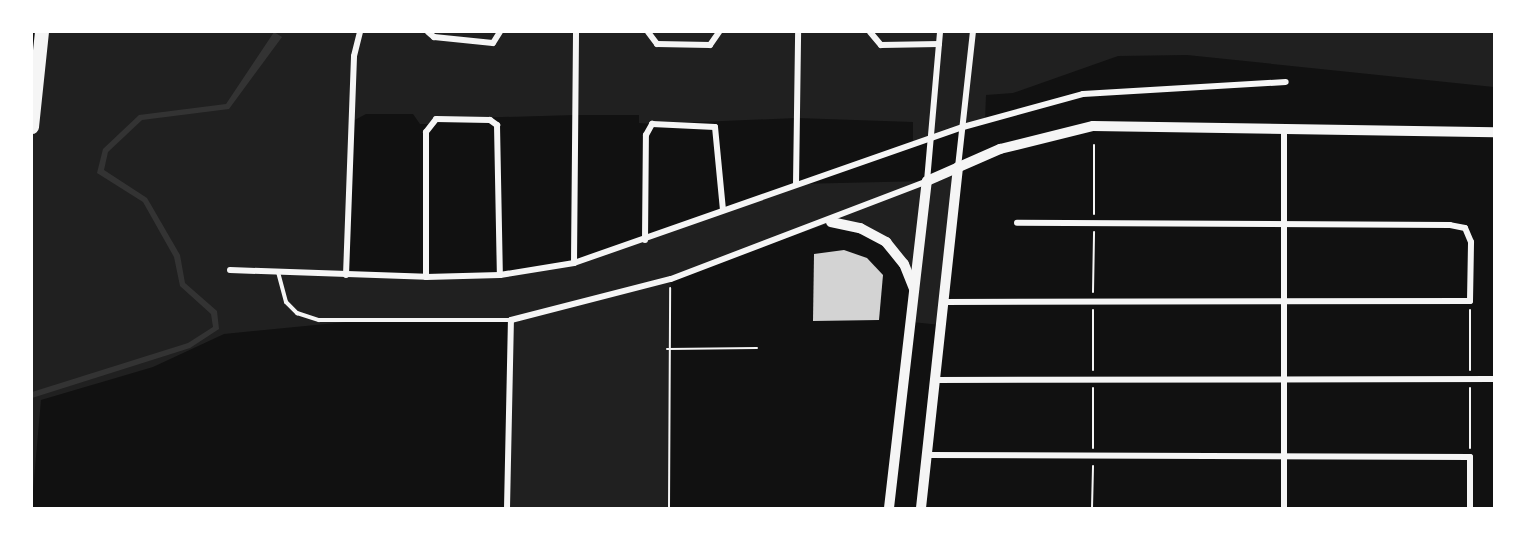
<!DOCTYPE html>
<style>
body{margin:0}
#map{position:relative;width:1526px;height:540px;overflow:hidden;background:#111;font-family:"Noto Sans",sans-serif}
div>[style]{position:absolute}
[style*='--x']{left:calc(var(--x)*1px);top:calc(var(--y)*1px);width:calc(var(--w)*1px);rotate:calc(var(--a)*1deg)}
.green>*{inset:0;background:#202020}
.water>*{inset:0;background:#333}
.building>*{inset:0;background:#d3d3d3}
.path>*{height:2px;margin:-1px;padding:0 1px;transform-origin:1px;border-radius:1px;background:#f5f5f5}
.service>*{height:4px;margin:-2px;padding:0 2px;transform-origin:2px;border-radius:2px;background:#f5f5f5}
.minor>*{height:6px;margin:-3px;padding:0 3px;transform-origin:3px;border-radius:3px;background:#f5f5f5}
.tertiary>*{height:10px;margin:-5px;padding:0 5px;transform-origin:5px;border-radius:5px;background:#f5f5f5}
.trunk>*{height:14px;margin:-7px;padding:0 7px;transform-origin:7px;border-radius:7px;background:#f5f5f5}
span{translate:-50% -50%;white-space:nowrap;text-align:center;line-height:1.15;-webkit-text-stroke:4.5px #fff;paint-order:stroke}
.frame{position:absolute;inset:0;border:33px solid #fff;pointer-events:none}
</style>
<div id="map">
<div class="green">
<div style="clip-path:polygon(42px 32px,1494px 32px,1494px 87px,1187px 55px,1118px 56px,1013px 93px,986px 95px,985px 121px,913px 145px,913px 122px,797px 118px,652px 124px,639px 123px,639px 115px,575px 115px,436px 119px,429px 124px,420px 124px,413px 114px,366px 114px,351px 122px,346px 275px,500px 275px,574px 263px,796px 184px,927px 181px,958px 167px,941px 325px,912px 322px,915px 291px,886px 242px,832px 222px,671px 279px,669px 508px,507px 508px,510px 321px,377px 319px,224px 334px,153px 367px,41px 400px,32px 502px,32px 127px)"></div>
</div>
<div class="water">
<div style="clip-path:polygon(274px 32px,282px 37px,229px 109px,142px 120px,108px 152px,104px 170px,147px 198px,180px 255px,185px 283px,217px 311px,219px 329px,190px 348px,32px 398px,32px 392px,188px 343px,213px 327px,211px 314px,180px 286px,174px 257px,143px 202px,97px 173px,103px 149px,139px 115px,226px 104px)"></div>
</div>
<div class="building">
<div style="clip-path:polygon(844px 250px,867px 258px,883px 275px,879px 320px,813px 321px,814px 254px)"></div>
</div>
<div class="path">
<div style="--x:1094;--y:145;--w:69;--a:90"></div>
<div style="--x:1093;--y:292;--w:60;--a:-89"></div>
<div style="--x:1470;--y:310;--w:60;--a:90"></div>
<div style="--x:667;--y:349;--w:90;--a:-0.6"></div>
<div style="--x:1093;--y:370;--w:60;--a:-90"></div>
<div style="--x:1470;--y:388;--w:60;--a:90"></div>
<div style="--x:1093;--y:448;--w:60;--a:-90"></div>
<div style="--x:669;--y:508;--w:220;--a:-89.7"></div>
<div style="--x:1092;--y:508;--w:42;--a:-88.6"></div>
</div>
<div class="service">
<div style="--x:278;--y:272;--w:31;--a:75"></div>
<div style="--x:286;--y:302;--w:16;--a:45"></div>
<div style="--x:297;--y:313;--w:23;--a:18"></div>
<div style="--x:319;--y:320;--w:192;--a:0"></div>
</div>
<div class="minor">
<div style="--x:428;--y:32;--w:8;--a:40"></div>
<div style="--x:434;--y:37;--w:59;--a:5.8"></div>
<div style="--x:493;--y:43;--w:13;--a:-58"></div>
<div style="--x:648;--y:32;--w:15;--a:53"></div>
<div style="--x:657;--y:44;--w:53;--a:1.1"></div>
<div style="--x:710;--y:45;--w:16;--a:-55"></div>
<div style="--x:870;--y:32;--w:17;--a:50"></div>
<div style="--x:881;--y:45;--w:58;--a:-1"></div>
<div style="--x:1284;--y:128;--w:380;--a:90"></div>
<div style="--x:958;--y:167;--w:136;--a:-83.7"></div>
<div style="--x:796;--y:184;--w:152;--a:-89.2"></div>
<div style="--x:645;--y:240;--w:105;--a:-89.5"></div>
<div style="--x:646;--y:135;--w:13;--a:-61"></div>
<div style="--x:652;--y:124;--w:63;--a:2.7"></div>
<div style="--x:715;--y:127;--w:83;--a:84.5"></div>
<div style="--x:574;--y:263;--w:231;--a:-89.5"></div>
<div style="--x:230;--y:270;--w:196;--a:2"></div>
<div style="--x:426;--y:277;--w:74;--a:-1.5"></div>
<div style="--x:500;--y:275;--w:75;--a:-9.2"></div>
<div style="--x:574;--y:263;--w:412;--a:-19.3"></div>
<div style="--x:963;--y:127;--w:124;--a:-15.4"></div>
<div style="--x:1083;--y:94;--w:203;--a:-3.4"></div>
<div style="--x:346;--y:275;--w:219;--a:-87.9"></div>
<div style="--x:354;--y:56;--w:25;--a:-76"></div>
<div style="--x:426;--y:277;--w:145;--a:-90"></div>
<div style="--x:426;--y:132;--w:16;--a:-52"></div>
<div style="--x:436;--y:119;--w:54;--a:1.1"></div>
<div style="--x:490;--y:120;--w:9;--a:36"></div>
<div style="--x:497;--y:125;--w:150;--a:88.9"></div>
<div style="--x:943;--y:302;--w:527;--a:-0.11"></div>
<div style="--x:1470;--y:301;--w:59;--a:-89"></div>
<div style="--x:1471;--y:242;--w:15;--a:-113"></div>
<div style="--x:1465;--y:228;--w:15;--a:-169"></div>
<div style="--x:1450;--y:225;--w:433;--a:-179.7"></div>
<div style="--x:935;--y:380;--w:559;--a:-0.1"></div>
<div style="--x:927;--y:455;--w:543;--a:0.21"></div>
<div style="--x:1470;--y:457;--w:51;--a:90"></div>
<div style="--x:507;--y:508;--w:188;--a:-88.8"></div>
<div style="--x:511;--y:320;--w:165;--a:-14.4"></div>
<div style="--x:671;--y:279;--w:274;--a:-20.9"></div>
<div style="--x:927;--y:181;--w:150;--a:-85"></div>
</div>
<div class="tertiary">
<div style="--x:831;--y:222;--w:30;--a:12"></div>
<div style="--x:860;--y:228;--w:30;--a:28"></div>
<div style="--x:886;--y:242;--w:28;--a:51"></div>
<div style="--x:904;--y:264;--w:27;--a:68"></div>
<div style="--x:889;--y:508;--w:329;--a:-83.4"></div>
<div style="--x:927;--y:181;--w:80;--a:-23.7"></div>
<div style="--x:1000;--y:149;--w:96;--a:-13.9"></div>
<div style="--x:1093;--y:126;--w:401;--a:0.9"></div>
<div style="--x:921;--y:508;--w:343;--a:-83.8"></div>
</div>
<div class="trunk">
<div style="--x:32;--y:127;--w:96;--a:-84"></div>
</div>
<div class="frame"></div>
</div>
